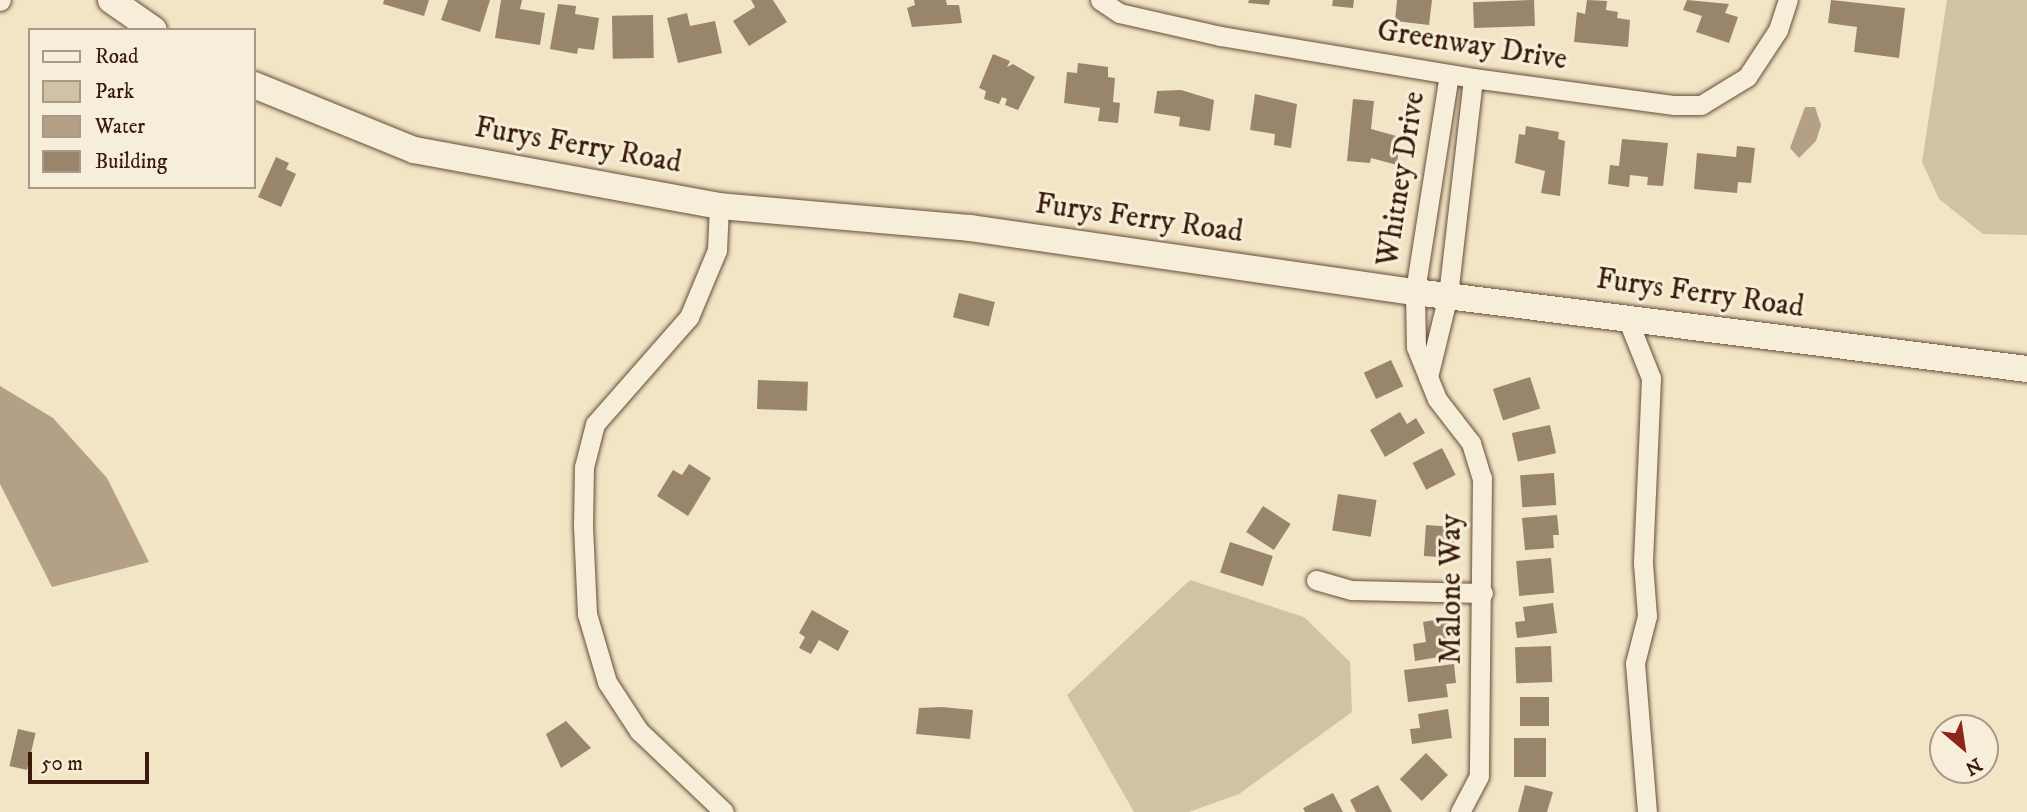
<!DOCTYPE html>
<style>
body{margin:0}
#map{position:relative;width:2027px;height:812px;overflow:hidden;background:#f1e5c5;font-family:"IM FELL DW Pica",serif}
div>[style]{position:absolute}
[style*='--x']{left:calc(var(--x)*1px);top:calc(var(--y)*1px);width:calc(var(--w)*1px);rotate:calc(var(--a)*1deg)}
.green>*{inset:0;background:#d2c2a5}
.water>*{inset:0;background:#b3a086}
.building>*{inset:0;background:#99846c;transform-origin:0 0}
.roads{filter:drop-shadow(0 0 2px #684d3a) drop-shadow(0 0 2px #684d3a)}
.street>*{height:19px;margin:-9.5px;padding:0 9.5px;transform-origin:9.5px;border-radius:9.5px;background:#f6eed9}
.secondary>*{height:26px;margin:-13px;padding:0 13px;transform-origin:13px;border-radius:13px;background:#f6eed9}
span{translate:-50% -50%;white-space:nowrap;text-align:center;line-height:1.15;-webkit-text-stroke:6px #f6eed9;paint-order:stroke}
.street-label{font-size:30px;color:#3a1a0b}
.legend{position:absolute;left:28px;top:28px;width:228px;height:161px;box-sizing:border-box;background:#f6eed9;border:2px solid #ab9987;margin:0;padding:9px 12px;list-style:none;font-size:21px;color:#3a1a0b}
.legend li{display:flex;align-items:center;gap:14px;height:35px}
.legend b{width:35px;border:2px solid #ab9987}
.north{position:absolute;left:1929px;top:714px;width:70px;height:70px;box-sizing:border-box;background:#f6eed9;border:2px solid #ab9987;border-radius:50%;rotate:151deg;font-size:19px;font-weight:700;line-height:28px;text-align:center;color:#3a1a0b}
.north::after{content:'';display:block;margin:auto;width:24px;height:32px;background:#8f2418;clip-path:polygon(50% 0,100% 100%,50% 72%,0 100%)}
.scale{position:absolute;left:28px;top:752px;width:121px;height:32px;box-sizing:border-box;border:4px solid #3a1a0b;border-top:0;padding-left:9px;font-size:21px;line-height:24px;white-space:nowrap;color:#3a1a0b;-webkit-text-stroke:5px #f6eed9;paint-order:stroke}
</style>
<div id="map">
<div class="green">
<div style="clip-path:polygon(1947px 0,2027px 0,2027px 235px,1983px 234px,1939px 199px,1922px 162px)"></div>
<div style="clip-path:polygon(1190px 580px,1304px 617px,1350px 662px,1352px 712px,1239px 794px,1189px 812px,1134px 812px,1067px 695px)"></div>
</div>
<div class="water">
<div style="clip-path:polygon(1805px 107px,1815px 107px,1821px 125px,1816px 141px,1799px 158px,1790px 148px)"></div>
<div style="clip-path:polygon(0 386px,53px 418px,107px 478px,149px 562px,52px 587px,0 484px)"></div>
</div>
<div class="building">
<div style="clip-path:polygon(384px 0,429px 0,424px 16px,383px 4px)"></div>
<div style="clip-path:polygon(448px 0,490px 0,480px 32px,441px 20px)"></div>
<div style="clip-path:polygon(501px 0,522px 0,520px 9px,545px 13px,540px 45px,495px 38px)"></div>
<div style="clip-path:polygon(751px 0,773px 0,787px 22px,749px 46px,733px 21px,755px 7px)"></div>
<div style="clip-path:polygon(914px 0,946px 0,947px 5px,959px 5px,962px 23px,912px 27px,907px 8px,915px 5px)"></div>
<div style="clip-path:polygon(1249px 0,1270px 0,1269px 5px,1248px 3px)"></div>
<div style="clip-path:polygon(1333px 0,1354px 0,1353px 8px,1332px 6px)"></div>
<div style="clip-path:polygon(1397px 0,1432px 0,1429px 25px,1395px 21px)"></div>
<div style="left:1534px;top:0;width:26px;height:61px;rotate:88deg"></div>
<div style="clip-path:polygon(1587px 0,1607px 1px,1606px 10px,1618px 12px,1617px 18px,1630px 20px,1628px 47px,1574px 42px,1577px 12px,1585px 14px)"></div>
<div style="clip-path:polygon(1687px 0,1729px 4px,1725px 13px,1738px 17px,1729px 43px,1696px 32px,1702px 16px,1683px 10px)"></div>
<div style="clip-path:polygon(1831px 0,1905px 8px,1899px 58px,1854px 52px,1857px 27px,1828px 23px)"></div>
<div style="clip-path:polygon(558px 4px,576px 6px,575px 14px,599px 18px,594px 50px,578px 48px,577px 54px,550px 49px)"></div>
<div style="clip-path:polygon(687px 13px,690px 26px,715px 21px,722px 53px,678px 63px,667px 18px)"></div>
<div style="left:653px;top:15px;width:43px;height:41px;rotate:89deg"></div>
<div style="clip-path:polygon(993px 54px,1010px 61px,1007px 67px,1013px 64px,1035px 77px,1018px 110px,1005px 105px,1007px 99px,1002px 97px,999px 104px,984px 99px,986px 91px,979px 88px)"></div>
<div style="clip-path:polygon(1078px 63px,1108px 67px,1108px 77px,1115px 78px,1113px 102px,1120px 103px,1118px 123px,1098px 121px,1100px 108px,1064px 103px,1067px 72px,1077px 73px)"></div>
<div style="clip-path:polygon(1157px 91px,1181px 90px,1214px 100px,1210px 131px,1179px 126px,1180px 117px,1154px 113px)"></div>
<div style="clip-path:polygon(1255px 94px,1297px 104px,1291px 148px,1274px 145px,1275px 134px,1250px 130px)"></div>
<div style="clip-path:polygon(1353px 99px,1374px 101px,1371px 129px,1400px 137px,1397px 165px,1371px 158px,1370px 163px,1347px 161px)"></div>
<div style="clip-path:polygon(1526px 126px,1559px 132px,1558px 139px,1565px 141px,1560px 196px,1541px 193px,1545px 171px,1515px 163px,1519px 134px,1525px 135px)"></div>
<div style="clip-path:polygon(1622px 139px,1668px 143px,1663px 186px,1647px 185px,1648px 177px,1630px 175px,1629px 187px,1608px 184px,1610px 165px,1619px 166px)"></div>
<div style="clip-path:polygon(1737px 146px,1755px 148px,1751px 183px,1738px 182px,1737px 193px,1694px 189px,1697px 153px,1736px 157px)"></div>
<div style="clip-path:polygon(276px 157px,289px 163px,286px 169px,296px 174px,281px 207px,258px 197px)"></div>
<div style="left:959px;top:293px;width:37px;height:25px;rotate:14deg"></div>
<div style="left:1391px;top:360px;width:29px;height:30px;rotate:65deg"></div>
<div style="left:1530px;top:377px;width:33px;height:39px;rotate:72deg"></div>
<div style="left:758px;top:380px;width:50px;height:29px;rotate:2deg"></div>
<div style="clip-path:polygon(1400px 412px,1407px 424px,1416px 418px,1425px 433px,1385px 457px,1370px 430px)"></div>
<div style="left:1550px;top:425px;width:29px;height:39px;rotate:78deg"></div>
<div style="left:1442px;top:448px;width:30px;height:33px;rotate:63deg"></div>
<div style="clip-path:polygon(689px 464px,711px 478px,688px 516px,657px 496px,673px 470px,682px 475px)"></div>
<div style="left:1554px;top:473px;width:32px;height:34px;rotate:86deg"></div>
<div style="left:1338px;top:494px;width:39px;height:37px;rotate:9deg"></div>
<div style="left:1263px;top:506px;width:33px;height:31px;rotate:33deg"></div>
<div style="clip-path:polygon(1557px 515px,1559px 535px,1553px 535px,1554px 548px,1525px 550px,1522px 518px)"></div>
<div style="left:1426px;top:525px;width:30px;height:31px;rotate:4deg"></div>
<div style="left:1230px;top:542px;width:45px;height:32px;rotate:18deg"></div>
<div style="left:1551px;top:558px;width:35px;height:35px;rotate:85deg"></div>
<div style="clip-path:polygon(1553px 603px,1557px 633px,1517px 638px,1515px 622px,1525px 621px,1523px 607px)"></div>
<div style="clip-path:polygon(812px 610px,849px 631px,838px 651px,819px 640px,811px 654px,799px 648px,805px 637px,799px 633px)"></div>
<div style="clip-path:polygon(1450px 617px,1456px 654px,1415px 661px,1413px 644px,1426px 642px,1423px 622px)"></div>
<div style="left:1551px;top:646px;width:36px;height:36px;rotate:88deg"></div>
<div style="clip-path:polygon(1454px 664px,1456px 683px,1446px 684px,1448px 697px,1408px 702px,1404px 670px)"></div>
<div style="left:1520px;top:697px;width:29px;height:29px"></div>
<div style="clip-path:polygon(942px 707px,973px 710px,970px 739px,916px 734px,919px 708px)"></div>
<div style="clip-path:polygon(1448px 709px,1452px 738px,1412px 744px,1410px 729px,1420px 728px,1418px 714px)"></div>
<div style="clip-path:polygon(566px 721px,591px 748px,561px 768px,546px 734px)"></div>
<div style="left:18px;top:729px;width:18px;height:38px;rotate:13deg"></div>
<div style="left:1514px;top:738px;width:32px;height:39px"></div>
<div style="left:1426px;top:753px;width:31px;height:37px;rotate:45deg"></div>
<div style="clip-path:polygon(1378px 785px,1392px 812px,1356px 812px,1350px 800px)"></div>
<div style="clip-path:polygon(1525px 785px,1553px 792px,1547px 812px,1518px 812px)"></div>
<div style="clip-path:polygon(1333px 793px,1343px 812px,1305px 812px,1303px 808px)"></div>
</div>
<div class="roads">
<div class="street">
<div style="--x:1100;--y:0;--w:23;--a:34"></div>
<div style="--x:1119;--y:13;--w:104;--a:12.8"></div>
<div style="--x:1220;--y:36;--w:256;--a:9.4"></div>
<div style="--x:1473;--y:78;--w:203;--a:7.7"></div>
<div style="--x:1674;--y:105;--w:27;--a:0"></div>
<div style="--x:1701;--y:105;--w:54;--a:-31.3"></div>
<div style="--x:1747;--y:77;--w:56;--a:-56.6"></div>
<div style="--x:1778;--y:30;--w:32;--a:-72"></div>
<div style="--x:0;--y:1;--w:1;--a:-45"></div>
<div style="--x:1449;--y:74;--w:221;--a:98.9"></div>
<div style="--x:1415;--y:292;--w:55;--a:89"></div>
<div style="--x:1416;--y:347;--w:56;--a:68"></div>
<div style="--x:1437;--y:399;--w:56;--a:52.3"></div>
<div style="--x:1471;--y:443;--w:37;--a:73"></div>
<div style="--x:1482;--y:478;--w:298;--a:90.6"></div>
<div style="--x:1479;--y:776;--w:41;--a:117.8"></div>
<div style="--x:719;--y:206;--w:44;--a:92.6"></div>
<div style="--x:717;--y:250;--w:73;--a:112.7"></div>
<div style="--x:689;--y:317;--w:142;--a:131.3"></div>
<div style="--x:595;--y:424;--w:44;--a:104.3"></div>
<div style="--x:584;--y:467;--w:59;--a:91"></div>
<div style="--x:583;--y:526;--w:88;--a:87.4"></div>
<div style="--x:587;--y:614;--w:71;--a:73.6"></div>
<div style="--x:607;--y:682;--w:59;--a:56.9"></div>
<div style="--x:639;--y:731;--w:117;--a:43.6"></div>
<div style="--x:1627;--y:318;--w:65;--a:68.2"></div>
<div style="--x:1651;--y:378;--w:185;--a:92.5"></div>
<div style="--x:1643;--y:563;--w:53;--a:85.7"></div>
<div style="--x:1647;--y:616;--w:49;--a:104.3"></div>
<div style="--x:1635;--y:663;--w:149;--a:85.4"></div>
<div style="--x:1428;--y:377;--w:84;--a:-76.3"></div>
<div style="--x:1448;--y:295;--w:218;--a:-83.4"></div>
<div style="--x:1316;--y:580;--w:37;--a:16"></div>
<div style="--x:1352;--y:590;--w:131;--a:1.3"></div>
</div>
<div class="secondary">
<div style="--x:111;--y:0;--w:52;--a:34.9"></div>
<div style="--x:254;--y:85;--w:173;--a:22.1"></div>
<div style="--x:414;--y:150;--w:310;--a:10.4"></div>
<div style="--x:719;--y:206;--w:252;--a:5"></div>
<div style="--x:970;--y:228;--w:450;--a:8.2"></div>
<div style="--x:1415;--y:292;--w:617;--a:7.17"></div>
</div>
</div>
<div class="street-label">
<span style="left:1472px;top:46px;rotate:9deg">Greenway Drive</span>
<span style="left:578px;top:146px;rotate:10deg">Furys Ferry Road</span>
<span style="left:1402px;top:179px;rotate:-81deg">Whitney Drive</span>
<span style="left:1139px;top:219px;rotate:8deg">Furys Ferry Road</span>
<span style="left:1700px;top:294px;rotate:8deg">Furys Ferry Road</span>
<span style="left:1452px;top:589px;rotate:-90deg">Malone Way</span>
</div>
<ul class="legend">
<li><b style="height:9px;background:#f6eed9"></b>Road</li>
<li><b style="height:19px;background:#d2c2a5"></b>Park</li>
<li><b style="height:19px;background:#b3a086"></b>Water</li>
<li><b style="height:19px;background:#99846c"></b>Building</li>
</ul>
<div class="north">N</div>
<div class="scale">50 m</div>
</div>
